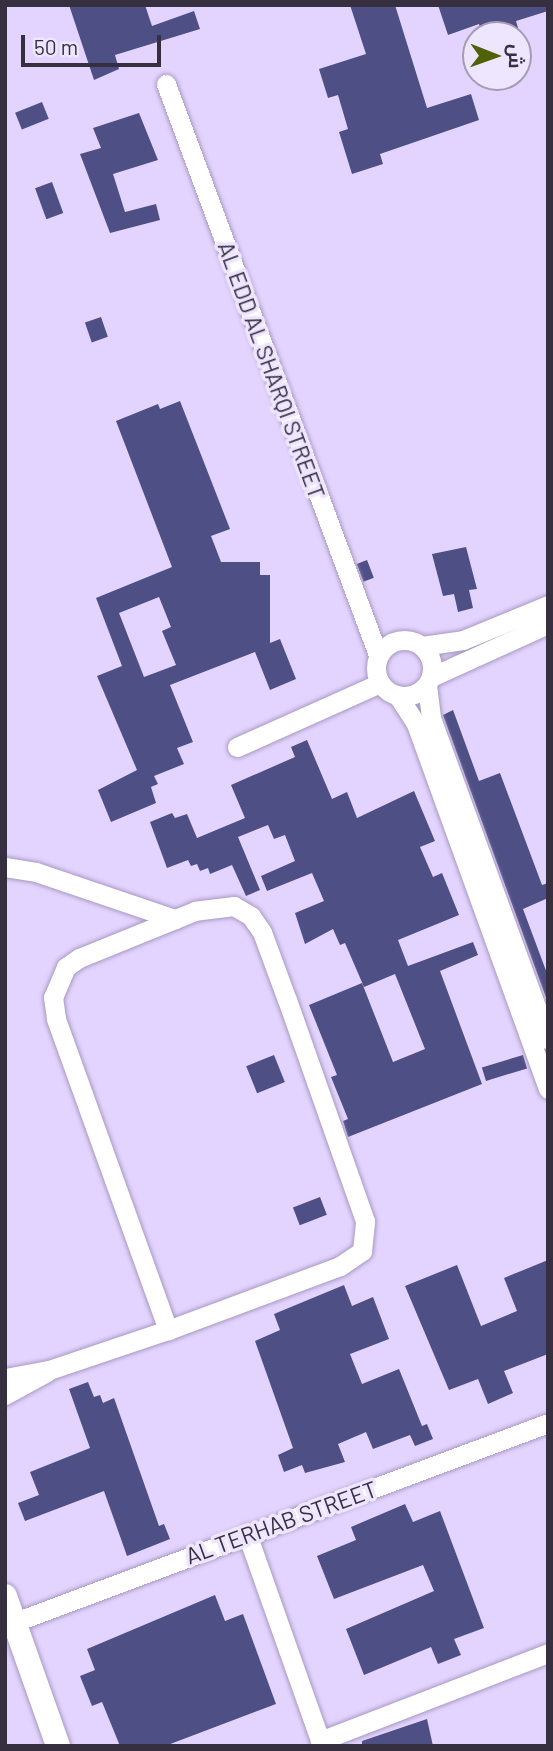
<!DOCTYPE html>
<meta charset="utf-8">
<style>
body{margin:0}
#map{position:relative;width:553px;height:1751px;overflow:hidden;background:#e3d4ff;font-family:Barlow,Cairo,sans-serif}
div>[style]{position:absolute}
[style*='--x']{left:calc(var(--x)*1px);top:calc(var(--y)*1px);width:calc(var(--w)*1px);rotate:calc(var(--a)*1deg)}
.building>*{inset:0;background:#4e4f84;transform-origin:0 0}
.roads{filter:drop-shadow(0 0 2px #a899c2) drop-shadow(0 0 2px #a899c2)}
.minor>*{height:19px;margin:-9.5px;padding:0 9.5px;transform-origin:9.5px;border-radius:9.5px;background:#fff}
.minor>.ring{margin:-9.5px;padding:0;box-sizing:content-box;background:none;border:19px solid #fff;border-radius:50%}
.tertiary>*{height:24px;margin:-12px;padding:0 12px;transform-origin:12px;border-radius:12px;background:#fff}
span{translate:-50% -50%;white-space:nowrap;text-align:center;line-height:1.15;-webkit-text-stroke:7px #eee5ff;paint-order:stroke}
.street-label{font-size:23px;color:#352f40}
.frame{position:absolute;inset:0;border:7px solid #352f40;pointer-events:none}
.north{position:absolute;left:462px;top:21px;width:70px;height:70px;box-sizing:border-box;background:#eee5ff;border:2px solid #a49cb3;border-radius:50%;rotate:91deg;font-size:19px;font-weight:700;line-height:28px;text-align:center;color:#352f40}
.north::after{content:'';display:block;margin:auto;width:24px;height:32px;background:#506107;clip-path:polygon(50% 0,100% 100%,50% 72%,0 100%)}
.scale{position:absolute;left:21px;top:35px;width:140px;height:32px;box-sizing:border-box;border:4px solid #352f40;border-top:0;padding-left:9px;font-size:21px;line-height:24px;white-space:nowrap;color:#352f40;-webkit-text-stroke:5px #eee5ff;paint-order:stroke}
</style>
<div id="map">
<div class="building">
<div style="clip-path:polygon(69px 5px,145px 5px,152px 26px,194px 11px,200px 29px,115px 55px,119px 69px,94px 80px)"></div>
<div style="clip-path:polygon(350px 5px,395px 5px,427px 108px,471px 94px,479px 120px,380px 154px,383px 164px,352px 174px,339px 132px,348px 129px,338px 95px,328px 98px,319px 69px,366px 54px)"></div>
<div style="clip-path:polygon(438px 5px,548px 5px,548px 11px,516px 21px,520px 35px,482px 35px,479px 24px,448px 35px)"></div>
<div style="left:42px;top:102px;width:18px;height:29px;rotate:68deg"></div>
<div style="clip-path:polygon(139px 113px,158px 160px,113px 174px,125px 212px,156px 204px,160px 220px,110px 233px,80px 154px,101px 148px,93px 128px)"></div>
<div style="left:52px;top:182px;width:33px;height:18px;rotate:70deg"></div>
<div style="left:101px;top:317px;width:21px;height:17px;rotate:71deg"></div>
<div style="clip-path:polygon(evenodd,180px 401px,230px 529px,211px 536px,221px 562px,260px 562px,260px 575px,270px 575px,270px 643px,280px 639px,296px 679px,270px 690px,255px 652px,170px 685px,193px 742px,177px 748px,184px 764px,154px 776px,158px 784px,151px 787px,156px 803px,111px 822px,98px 790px,137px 770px,97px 676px,122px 666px,96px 598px,172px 567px,116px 421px,158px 404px,160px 409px,180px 401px,159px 597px,171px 627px,162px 631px,176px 665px,144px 677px,119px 613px,159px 597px)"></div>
<div style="clip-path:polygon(466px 547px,477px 589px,469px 590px,473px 608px,458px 612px,454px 594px,443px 596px,432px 554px)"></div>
<div style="left:367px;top:560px;width:19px;height:11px;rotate:69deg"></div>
<div style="clip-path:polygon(453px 710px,479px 781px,500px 773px,542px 885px,548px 883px,548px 898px,523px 909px,548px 976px,548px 1003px,443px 715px)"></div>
<div style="clip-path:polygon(307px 740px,332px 799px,347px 792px,357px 818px,414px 791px,435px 841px,420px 847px,433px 877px,442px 873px,459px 915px,398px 940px,408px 966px,473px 942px,478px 955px,440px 971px,482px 1084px,348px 1137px,343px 1121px,348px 1119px,331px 1077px,337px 1075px,309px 1005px,362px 983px,393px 1062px,425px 1049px,395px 974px,364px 987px,345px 943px,340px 945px,333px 929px,305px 944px,295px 913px,324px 901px,312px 873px,267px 891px,261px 876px,295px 861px,285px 835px,274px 839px,268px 825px,238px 837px,260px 890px,246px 896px,232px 865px,210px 874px,208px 868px,200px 871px,197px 864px,191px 866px,188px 860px,167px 868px,150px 822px,172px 813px,175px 818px,187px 814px,197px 838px,245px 818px,231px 785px,295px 757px,291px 747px)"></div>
<div style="left:274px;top:1055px;width:29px;height:30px;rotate:68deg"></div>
<div style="left:523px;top:1055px;width:14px;height:43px;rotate:73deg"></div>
<div style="left:320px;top:1197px;width:19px;height:29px;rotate:69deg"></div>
<div style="clip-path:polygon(548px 1260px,548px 1354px,504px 1371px,513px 1393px,488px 1404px,478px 1379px,449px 1390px,405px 1286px,457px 1265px,481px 1326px,517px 1311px,504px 1278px)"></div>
<div style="clip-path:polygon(344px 1285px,352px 1306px,373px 1297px,389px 1339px,350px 1354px,362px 1384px,399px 1369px,422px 1426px,427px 1424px,433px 1439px,415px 1446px,410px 1435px,373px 1449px,366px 1432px,338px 1444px,345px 1462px,305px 1473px,302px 1465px,284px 1472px,278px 1455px,293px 1448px,255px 1341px,280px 1330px,274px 1314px)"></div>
<div style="clip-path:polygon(88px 1382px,94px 1397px,100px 1395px,103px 1403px,114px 1398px,159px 1526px,164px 1524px,170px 1539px,127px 1556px,104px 1491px,25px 1521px,18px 1503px,39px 1495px,30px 1472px,90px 1448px,69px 1389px)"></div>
<div style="clip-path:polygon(405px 1504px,413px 1522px,440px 1511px,484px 1628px,454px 1639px,461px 1655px,438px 1664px,431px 1647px,364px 1675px,346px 1629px,434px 1591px,423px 1565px,334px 1599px,317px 1556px,356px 1540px,351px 1527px)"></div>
<div style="clip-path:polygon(215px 1595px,225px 1621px,243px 1614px,276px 1704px,165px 1746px,120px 1746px,102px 1702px,92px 1706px,80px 1676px,95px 1670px,87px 1649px)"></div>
<div style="clip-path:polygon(427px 1719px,433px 1746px,362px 1746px,362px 1741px)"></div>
</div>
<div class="roads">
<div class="minor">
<div style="--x:166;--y:84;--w:609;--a:69.63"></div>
<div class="ring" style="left:376px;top:640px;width:37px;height:37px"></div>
<div style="--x:422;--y:646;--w:41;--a:-8.3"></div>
<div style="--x:463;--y:640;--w:92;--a:-22.4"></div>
<div style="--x:431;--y:677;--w:128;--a:-24.4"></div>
<div style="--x:427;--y:685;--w:33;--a:83"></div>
<div style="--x:431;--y:718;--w:342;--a:70"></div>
<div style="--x:398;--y:696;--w:33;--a:57"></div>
<div style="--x:416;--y:724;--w:388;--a:70.1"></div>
<div style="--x:237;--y:747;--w:157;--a:-24.1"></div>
<div style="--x:5;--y:867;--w:31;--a:9"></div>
<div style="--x:36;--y:872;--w:147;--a:18.7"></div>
<div style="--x:5;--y:1378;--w:45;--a:-10.3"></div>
<div style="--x:49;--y:1370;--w:126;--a:-18.6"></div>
<div style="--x:168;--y:1330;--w:184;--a:-20.4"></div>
<div style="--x:340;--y:1266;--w:27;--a:-34"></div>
<div style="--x:362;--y:1251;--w:30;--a:-84"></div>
<div style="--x:365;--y:1221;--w:234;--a:-109.4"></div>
<div style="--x:287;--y:1000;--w:72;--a:-110.2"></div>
<div style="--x:262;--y:932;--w:19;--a:-125"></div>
<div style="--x:251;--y:916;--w:20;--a:-150"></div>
<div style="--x:234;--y:906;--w:39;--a:173"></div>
<div style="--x:195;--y:911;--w:125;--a:157.9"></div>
<div style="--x:79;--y:958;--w:16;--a:145"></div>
<div style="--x:66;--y:967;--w:33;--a:113"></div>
<div style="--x:53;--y:997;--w:22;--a:82"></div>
<div style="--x:56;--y:1019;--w:331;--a:70.2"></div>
<div style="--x:5;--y:1395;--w:48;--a:-28.7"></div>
<div style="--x:247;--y:1534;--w:225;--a:70.5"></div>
<div style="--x:15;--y:1622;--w:569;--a:-20.47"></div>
<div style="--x:320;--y:1741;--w:244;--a:-21.1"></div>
</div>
<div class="tertiary">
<div style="--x:5;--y:1596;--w:159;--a:70.5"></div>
</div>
</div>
<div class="street-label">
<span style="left:272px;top:370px;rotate:70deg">AL EDD AL SHARQI STREET</span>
<span style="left:281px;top:1522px;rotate:-20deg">AL TERHAB STREET</span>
</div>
<div class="frame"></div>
<div class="north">ش</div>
<div class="scale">50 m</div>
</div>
